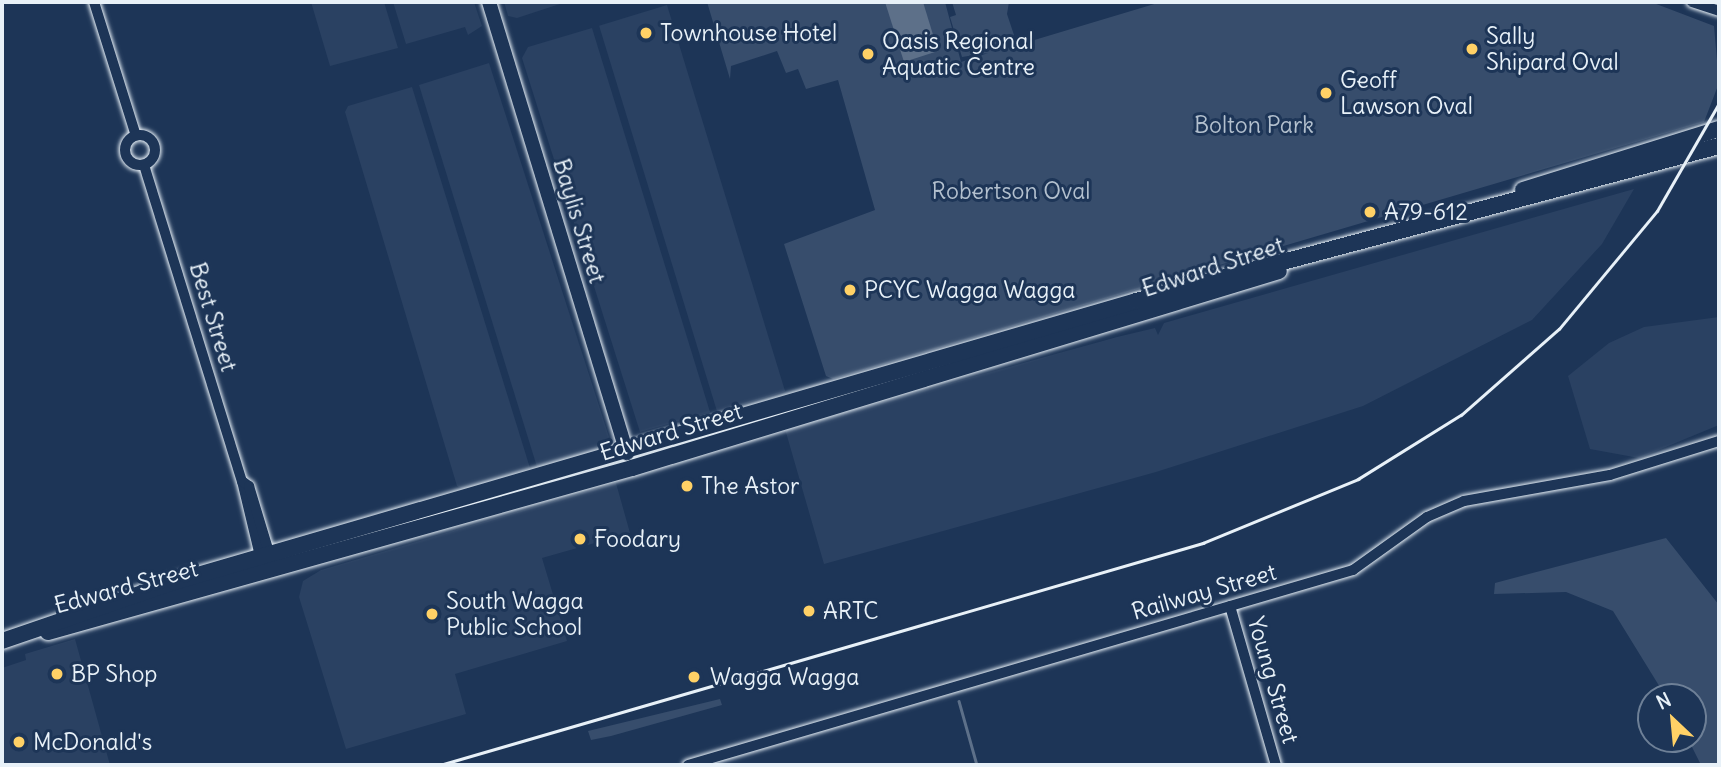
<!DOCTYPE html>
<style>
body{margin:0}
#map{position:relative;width:1721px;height:767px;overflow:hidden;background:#1d3557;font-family:Delius,sans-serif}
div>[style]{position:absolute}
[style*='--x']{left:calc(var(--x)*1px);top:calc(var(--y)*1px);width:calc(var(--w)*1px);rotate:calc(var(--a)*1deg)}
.built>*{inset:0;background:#2a4162;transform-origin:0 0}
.green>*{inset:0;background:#374d6c}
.water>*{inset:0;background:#5d7089}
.stream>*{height:2.5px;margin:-1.25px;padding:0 1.25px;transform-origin:1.25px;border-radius:1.25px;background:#5d7089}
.roads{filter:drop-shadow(0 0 2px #e8f1f8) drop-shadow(0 0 2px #e8f1f8)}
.minor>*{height:10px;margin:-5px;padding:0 5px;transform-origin:5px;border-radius:5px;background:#1d3557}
.minor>.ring{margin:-5px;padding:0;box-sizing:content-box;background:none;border:10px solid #1d3557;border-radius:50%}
.major>*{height:14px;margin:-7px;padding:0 7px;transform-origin:7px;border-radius:7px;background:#1d3557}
.highway>*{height:16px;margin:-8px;padding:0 8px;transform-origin:8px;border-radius:8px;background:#1d3557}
.rail>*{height:2.5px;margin:-1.25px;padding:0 1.25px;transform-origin:1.25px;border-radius:1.25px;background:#e8f1f8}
.dots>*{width:19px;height:19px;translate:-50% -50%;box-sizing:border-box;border:4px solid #1d3557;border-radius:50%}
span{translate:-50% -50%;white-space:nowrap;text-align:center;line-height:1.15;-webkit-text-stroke:6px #1d3557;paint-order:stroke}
.poi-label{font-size:23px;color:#e8f1f8}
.left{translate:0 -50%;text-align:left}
.park-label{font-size:23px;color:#b3c0ce}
.street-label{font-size:23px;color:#e8f1f8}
.frame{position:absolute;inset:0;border:4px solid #e8f1f8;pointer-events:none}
.north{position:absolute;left:1637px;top:683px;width:70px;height:70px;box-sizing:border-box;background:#1d3557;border:2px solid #6e8097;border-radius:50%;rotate:334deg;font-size:19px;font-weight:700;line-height:28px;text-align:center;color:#e8f1f8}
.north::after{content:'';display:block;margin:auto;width:24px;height:32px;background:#ffd166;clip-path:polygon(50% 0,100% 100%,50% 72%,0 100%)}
</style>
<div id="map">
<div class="built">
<div style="clip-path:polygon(311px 2px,384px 2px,398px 48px,330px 66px)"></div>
<div style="clip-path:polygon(393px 2px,474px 2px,482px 26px,468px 35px,465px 27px,406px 44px)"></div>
<div style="clip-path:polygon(504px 2px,566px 2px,517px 18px,508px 16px)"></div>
<div style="left:667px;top:5px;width:404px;height:71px;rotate:73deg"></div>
<div style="clip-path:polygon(592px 28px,710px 412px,640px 432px,522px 58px,528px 47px)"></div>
<div style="clip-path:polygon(489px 63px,609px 437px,602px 450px,537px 467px,419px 85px)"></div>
<div style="clip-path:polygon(412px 87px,530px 468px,465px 490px,457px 486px,345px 112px,348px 106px)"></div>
<div style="clip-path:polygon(1634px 189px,1602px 244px,1532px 320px,1363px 406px,1156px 472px,824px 564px,785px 429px,1117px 337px,1155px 328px,1158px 335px,1164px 323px)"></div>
<div style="clip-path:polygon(1719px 317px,1719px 425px,1639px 458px,1590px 449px,1568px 376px,1609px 343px,1644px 327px)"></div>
<div style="clip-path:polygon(616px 483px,630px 533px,542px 558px,567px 641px,455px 674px,466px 714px,346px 749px,299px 597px,303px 581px,321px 570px)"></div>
<div style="clip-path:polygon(75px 639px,110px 765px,4px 765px,2px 668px,26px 660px,25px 654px)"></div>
</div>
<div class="green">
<div style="clip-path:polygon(707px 2px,945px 2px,961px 62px,988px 53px,962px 57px,950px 17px,956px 15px,952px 2px,1009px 2px,1007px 14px,1014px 35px,1001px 50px,1161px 2px,1651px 2px,1714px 26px,1719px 83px,1704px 122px,833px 379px,826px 376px,784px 244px,875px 210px,838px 80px,806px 89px,798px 69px,786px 73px,777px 51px,731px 66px,730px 79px)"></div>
<div style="clip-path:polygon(1666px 538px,1719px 605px,1719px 765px,1701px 765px,1688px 739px,1693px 739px,1693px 697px,1666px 697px,1613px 611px,1566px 592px,1494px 594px,1495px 583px)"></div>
<div style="clip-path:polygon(720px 699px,722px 705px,611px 736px,591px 740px,588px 731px)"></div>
</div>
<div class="water">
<div style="clip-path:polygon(885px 2px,923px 2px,938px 51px,904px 62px)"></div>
</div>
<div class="stream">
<div style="--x:959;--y:701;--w:66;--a:74.3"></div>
</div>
<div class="roads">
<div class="minor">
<div style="--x:94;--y:2;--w:140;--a:72.6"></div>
<div style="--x:1692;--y:2;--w:28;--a:18"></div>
<div class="ring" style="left:125px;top:135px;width:20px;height:20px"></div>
<div style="--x:144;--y:165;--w:331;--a:72.8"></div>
<div style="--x:242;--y:481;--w:81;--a:76.5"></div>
<div style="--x:242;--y:481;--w:9;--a:36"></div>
<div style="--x:249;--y:486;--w:76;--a:73.2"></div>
<div style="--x:1230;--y:606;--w:166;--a:73.9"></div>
<div style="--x:688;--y:765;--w:693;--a:-16.34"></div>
<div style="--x:1353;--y:570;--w:91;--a:-35.6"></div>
<div style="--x:1427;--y:517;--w:40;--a:-23.4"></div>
<div style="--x:1464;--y:501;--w:148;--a:-10.1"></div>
<div style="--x:1610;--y:475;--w:114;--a:-17.3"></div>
</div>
<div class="major">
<div style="--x:489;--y:2;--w:472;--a:73"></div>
</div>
<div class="highway">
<div style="--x:1523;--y:190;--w:205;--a:-17.3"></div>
<div style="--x:48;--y:632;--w:607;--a:-15.69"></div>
<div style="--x:632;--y:468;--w:676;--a:-16.93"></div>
<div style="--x:2;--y:641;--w:182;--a:-18.9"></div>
<div style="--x:174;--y:582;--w:1002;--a:-16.28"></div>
<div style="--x:1136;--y:301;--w:603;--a:-14.89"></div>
</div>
</div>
<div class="rail">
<div style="--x:440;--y:765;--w:795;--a:-16.22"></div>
<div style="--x:1203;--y:543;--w:168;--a:-22.4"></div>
<div style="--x:1358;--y:479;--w:121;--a:-31.9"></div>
<div style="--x:1461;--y:415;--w:130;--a:-41.3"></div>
<div style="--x:1559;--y:329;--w:153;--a:-50.3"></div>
<div style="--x:1657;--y:211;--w:125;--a:-60.1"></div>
</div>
<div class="dots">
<div style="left:646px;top:33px;background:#ffd166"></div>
<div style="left:1472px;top:49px;background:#ffd166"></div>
<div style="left:868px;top:54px;background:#ffd166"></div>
<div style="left:1326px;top:93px;background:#ffd166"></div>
<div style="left:1370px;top:212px;background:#ffd166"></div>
<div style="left:850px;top:290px;background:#ffd166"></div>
<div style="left:687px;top:486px;background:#ffd166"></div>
<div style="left:580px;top:539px;background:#ffd166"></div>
<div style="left:809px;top:611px;background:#ffd166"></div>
<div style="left:432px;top:614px;background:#ffd166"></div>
<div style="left:57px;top:674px;background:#ffd166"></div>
<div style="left:694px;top:677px;background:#ffd166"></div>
<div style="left:19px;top:742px;background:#ffd166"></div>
</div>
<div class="poi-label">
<span class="left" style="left:660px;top:33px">Townhouse Hotel</span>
<span class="left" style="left:1486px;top:49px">Sally<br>Shipard Oval</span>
<span class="left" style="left:882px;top:54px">Oasis Regional<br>Aquatic Centre</span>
<span class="left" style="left:1340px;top:93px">Geoff<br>Lawson Oval</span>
<span class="left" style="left:1384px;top:212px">A79-612</span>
<span class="left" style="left:864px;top:290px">PCYC Wagga Wagga</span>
<span class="left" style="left:701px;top:486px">The Astor</span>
<span class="left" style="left:594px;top:539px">Foodary</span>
<span class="left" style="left:446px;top:614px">South Wagga<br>Public School</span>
<span class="left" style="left:823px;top:611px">ARTC</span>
<span class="left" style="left:71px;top:674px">BP Shop</span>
<span class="left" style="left:710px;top:677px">Wagga Wagga</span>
<span class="left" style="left:33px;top:742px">McDonald's</span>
</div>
<div class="park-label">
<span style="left:1254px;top:125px">Bolton Park</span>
<span style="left:1011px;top:191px">Robertson Oval</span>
</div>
<div class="street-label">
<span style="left:579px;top:221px;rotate:73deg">Baylis Street</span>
<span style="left:1213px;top:267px;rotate:-18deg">Edward Street</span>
<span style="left:213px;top:317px;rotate:73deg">Best Street</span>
<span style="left:671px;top:432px;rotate:-17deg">Edward Street</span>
<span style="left:126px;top:587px;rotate:-15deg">Edward Street</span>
<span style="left:1204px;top:592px;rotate:-16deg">Railway Street</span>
<span style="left:1273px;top:680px;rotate:74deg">Young Street</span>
</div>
<div class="frame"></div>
<div class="north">N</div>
</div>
